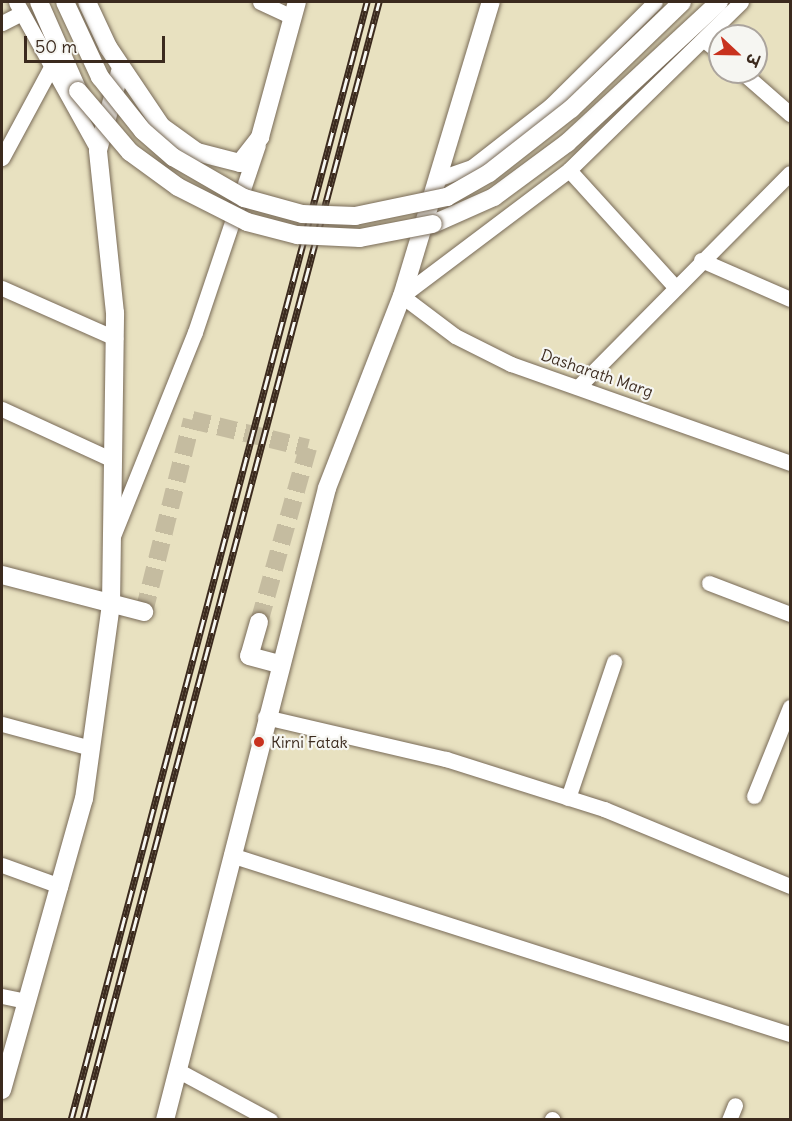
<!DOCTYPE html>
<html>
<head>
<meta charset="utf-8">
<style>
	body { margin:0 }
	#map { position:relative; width:792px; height:1121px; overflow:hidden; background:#e8e1c0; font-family:Delius,"Playpen Sans Deva",sans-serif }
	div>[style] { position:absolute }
	.tertiary-tunnel>* { height:18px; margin-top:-9px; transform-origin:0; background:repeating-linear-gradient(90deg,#c5bca0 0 18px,transparent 0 27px) }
	.roads { filter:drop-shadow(0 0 2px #786a57) drop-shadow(0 0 2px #786a57) }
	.minor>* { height:15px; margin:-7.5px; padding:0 7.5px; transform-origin:7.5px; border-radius:7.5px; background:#fff }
	.tertiary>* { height:18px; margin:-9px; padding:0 9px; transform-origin:9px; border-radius:9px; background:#fff }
	.rail>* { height:7px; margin-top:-3.5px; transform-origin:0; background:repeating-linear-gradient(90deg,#f6f6f2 0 14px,#3b2a1e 0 28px); box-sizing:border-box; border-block:2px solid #3b2a1e }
	.bridges { filter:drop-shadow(0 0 2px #786a57) drop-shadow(0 0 2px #786a57) }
	.tertiary-bridge>* { height:18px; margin:-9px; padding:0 9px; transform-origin:9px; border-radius:9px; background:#fff }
	.dots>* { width:16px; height:16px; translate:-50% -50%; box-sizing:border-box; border:3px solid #f6f6f2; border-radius:50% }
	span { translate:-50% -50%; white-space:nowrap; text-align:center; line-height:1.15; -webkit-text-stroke:4.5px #f6f6f2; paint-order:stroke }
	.street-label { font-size:16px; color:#3b2a1e }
	.poi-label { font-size:16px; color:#3b2a1e }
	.left { translate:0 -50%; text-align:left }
	.frame { position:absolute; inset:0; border:3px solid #3b2a1e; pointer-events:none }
	.north { position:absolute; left:708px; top:24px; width:60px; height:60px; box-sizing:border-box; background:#f6f6f2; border:2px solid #aba49d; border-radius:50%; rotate:112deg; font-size:16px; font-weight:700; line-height:24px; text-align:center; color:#3b2a1e }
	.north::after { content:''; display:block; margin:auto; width:21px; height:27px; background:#c8321e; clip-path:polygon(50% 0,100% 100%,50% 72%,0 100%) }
	.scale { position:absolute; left:24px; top:36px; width:141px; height:27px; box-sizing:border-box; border:3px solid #3b2a1e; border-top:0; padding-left:8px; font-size:18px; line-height:21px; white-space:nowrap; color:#3b2a1e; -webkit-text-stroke:4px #f6f6f2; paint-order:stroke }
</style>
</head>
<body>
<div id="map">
	<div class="tertiary-tunnel">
		<i style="left:144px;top:612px;width:198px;rotate:-76deg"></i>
		<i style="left:192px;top:420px;width:119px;rotate:13.6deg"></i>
		<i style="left:308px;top:448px;width:181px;rotate:105.7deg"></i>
	</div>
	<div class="roads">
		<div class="minor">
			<i style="left:16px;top:2px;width:169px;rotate:61deg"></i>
			<i style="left:260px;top:2px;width:35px;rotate:25deg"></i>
			<i style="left:741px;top:2px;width:240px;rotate:135.7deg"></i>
			<i style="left:569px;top:170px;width:209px;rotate:143deg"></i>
			<i style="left:402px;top:296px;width:66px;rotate:37deg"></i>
			<i style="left:455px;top:336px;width:63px;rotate:26.6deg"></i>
			<i style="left:511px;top:364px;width:296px;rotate:19.5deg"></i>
			<i style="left:2px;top:23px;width:22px;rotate:-27deg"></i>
			<i style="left:704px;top:40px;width:21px;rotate:39deg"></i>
			<i style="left:742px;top:72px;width:64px;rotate:41.2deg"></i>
			<i style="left:2px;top:158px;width:101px;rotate:-61.7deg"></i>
			<i style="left:569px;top:170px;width:156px;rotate:47.8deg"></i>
			<i style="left:440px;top:178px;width:34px;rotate:-19deg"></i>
			<i style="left:472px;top:167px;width:100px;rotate:-38.1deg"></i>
			<i style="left:551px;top:105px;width:146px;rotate:-44.7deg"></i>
			<i style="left:701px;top:260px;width:97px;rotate:23.7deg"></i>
			<i style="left:2px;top:288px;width:124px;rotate:23.9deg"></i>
			<i style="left:580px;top:385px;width:298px;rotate:-45.3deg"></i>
			<i style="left:2px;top:409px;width:122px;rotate:24.7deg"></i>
			<i style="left:113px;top:536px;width:220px;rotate:-68.1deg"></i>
			<i style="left:195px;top:332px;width:197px;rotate:-71.4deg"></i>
			<i style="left:709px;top:583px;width:87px;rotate:20.9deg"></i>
			<i style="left:265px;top:717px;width:186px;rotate:13.1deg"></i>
			<i style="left:446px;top:759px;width:166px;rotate:17.6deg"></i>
			<i style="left:604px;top:809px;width:201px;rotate:22.5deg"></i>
			<i style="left:2px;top:724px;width:92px;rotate:15.1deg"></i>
			<i style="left:754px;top:796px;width:96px;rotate:-68deg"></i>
			<i style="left:568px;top:798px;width:144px;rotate:-71.3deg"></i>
			<i style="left:231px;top:855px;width:587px;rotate:17.76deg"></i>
			<i style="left:2px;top:865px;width:62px;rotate:19.9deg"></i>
			<i style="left:2px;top:996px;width:25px;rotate:12deg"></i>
			<i style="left:177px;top:1070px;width:106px;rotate:28.3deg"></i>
			<i style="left:552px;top:1119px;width:1px;rotate:45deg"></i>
			<i style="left:729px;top:1120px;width:16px;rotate:-68deg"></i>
		</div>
		<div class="tertiary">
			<i style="left:39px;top:2px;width:97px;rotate:66.3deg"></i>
			<i style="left:87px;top:2px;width:50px;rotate:65deg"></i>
			<i style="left:108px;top:47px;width:95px;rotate:56.1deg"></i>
			<i style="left:161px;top:126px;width:44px;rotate:35.8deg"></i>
			<i style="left:197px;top:152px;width:44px;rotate:14.3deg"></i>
			<i style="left:240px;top:163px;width:33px;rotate:-52deg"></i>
			<i style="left:260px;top:137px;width:140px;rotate:-74.7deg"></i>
			<i style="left:433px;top:224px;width:67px;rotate:-23.9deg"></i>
			<i style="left:494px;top:197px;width:91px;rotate:-36.5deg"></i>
			<i style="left:567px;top:143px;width:207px;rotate:-42.8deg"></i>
			<i style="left:2px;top:575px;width:147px;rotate:14.6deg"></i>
			<i style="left:259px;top:622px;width:35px;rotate:106deg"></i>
			<i style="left:249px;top:656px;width:31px;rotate:15deg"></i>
			<i style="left:2px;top:1090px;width:302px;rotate:-74.3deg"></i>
			<i style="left:84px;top:799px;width:196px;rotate:-82.1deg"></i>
			<i style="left:111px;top:605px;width:292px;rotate:-89.2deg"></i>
			<i style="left:115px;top:313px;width:164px;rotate:-96deg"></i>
			<i style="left:98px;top:150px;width:85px;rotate:-74.3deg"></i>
			<i style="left:165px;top:1120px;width:652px;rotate:-75.62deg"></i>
			<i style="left:327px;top:488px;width:206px;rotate:-68.7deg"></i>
			<i style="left:402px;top:296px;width:307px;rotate:-73.2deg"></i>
		</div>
	</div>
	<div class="rail">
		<i style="left:71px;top:1120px;width:1157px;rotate:-75.17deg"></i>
		<i style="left:83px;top:1120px;width:1157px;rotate:-75.17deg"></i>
	</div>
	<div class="bridges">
		<div class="tertiary-bridge">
			<i style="left:65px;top:2px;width:83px;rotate:65deg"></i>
			<i style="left:100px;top:77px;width:69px;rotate:51.5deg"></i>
			<i style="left:143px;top:131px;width:40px;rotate:41deg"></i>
			<i style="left:173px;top:157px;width:82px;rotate:30deg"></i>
			<i style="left:244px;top:198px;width:60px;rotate:15.4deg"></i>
			<i style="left:302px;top:214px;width:53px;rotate:2.2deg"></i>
			<i style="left:355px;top:216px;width:94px;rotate:-11.7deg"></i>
			<i style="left:447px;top:197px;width:48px;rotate:-29.7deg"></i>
			<i style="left:489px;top:173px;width:104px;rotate:-38deg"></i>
			<i style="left:571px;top:109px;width:154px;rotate:-43.9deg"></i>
			<i style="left:78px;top:91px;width:80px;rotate:49.6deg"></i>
			<i style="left:130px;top:152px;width:59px;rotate:36.1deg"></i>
			<i style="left:178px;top:187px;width:77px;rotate:26.9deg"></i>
			<i style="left:247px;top:222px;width:52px;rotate:14.6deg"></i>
			<i style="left:297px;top:235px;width:63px;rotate:2.7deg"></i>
			<i style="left:360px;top:238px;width:74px;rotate:-10.9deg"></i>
		</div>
	</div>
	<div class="dots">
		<i style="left:259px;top:742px;background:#c8321e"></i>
	</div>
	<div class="street-label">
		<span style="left:597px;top:373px;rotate:19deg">Dasharath Marg</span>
	</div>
	<div class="poi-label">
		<span class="left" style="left:271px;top:742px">Kirni Fatak</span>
	</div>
	<div class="frame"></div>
	<div class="north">उ</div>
	<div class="scale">50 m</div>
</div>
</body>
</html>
